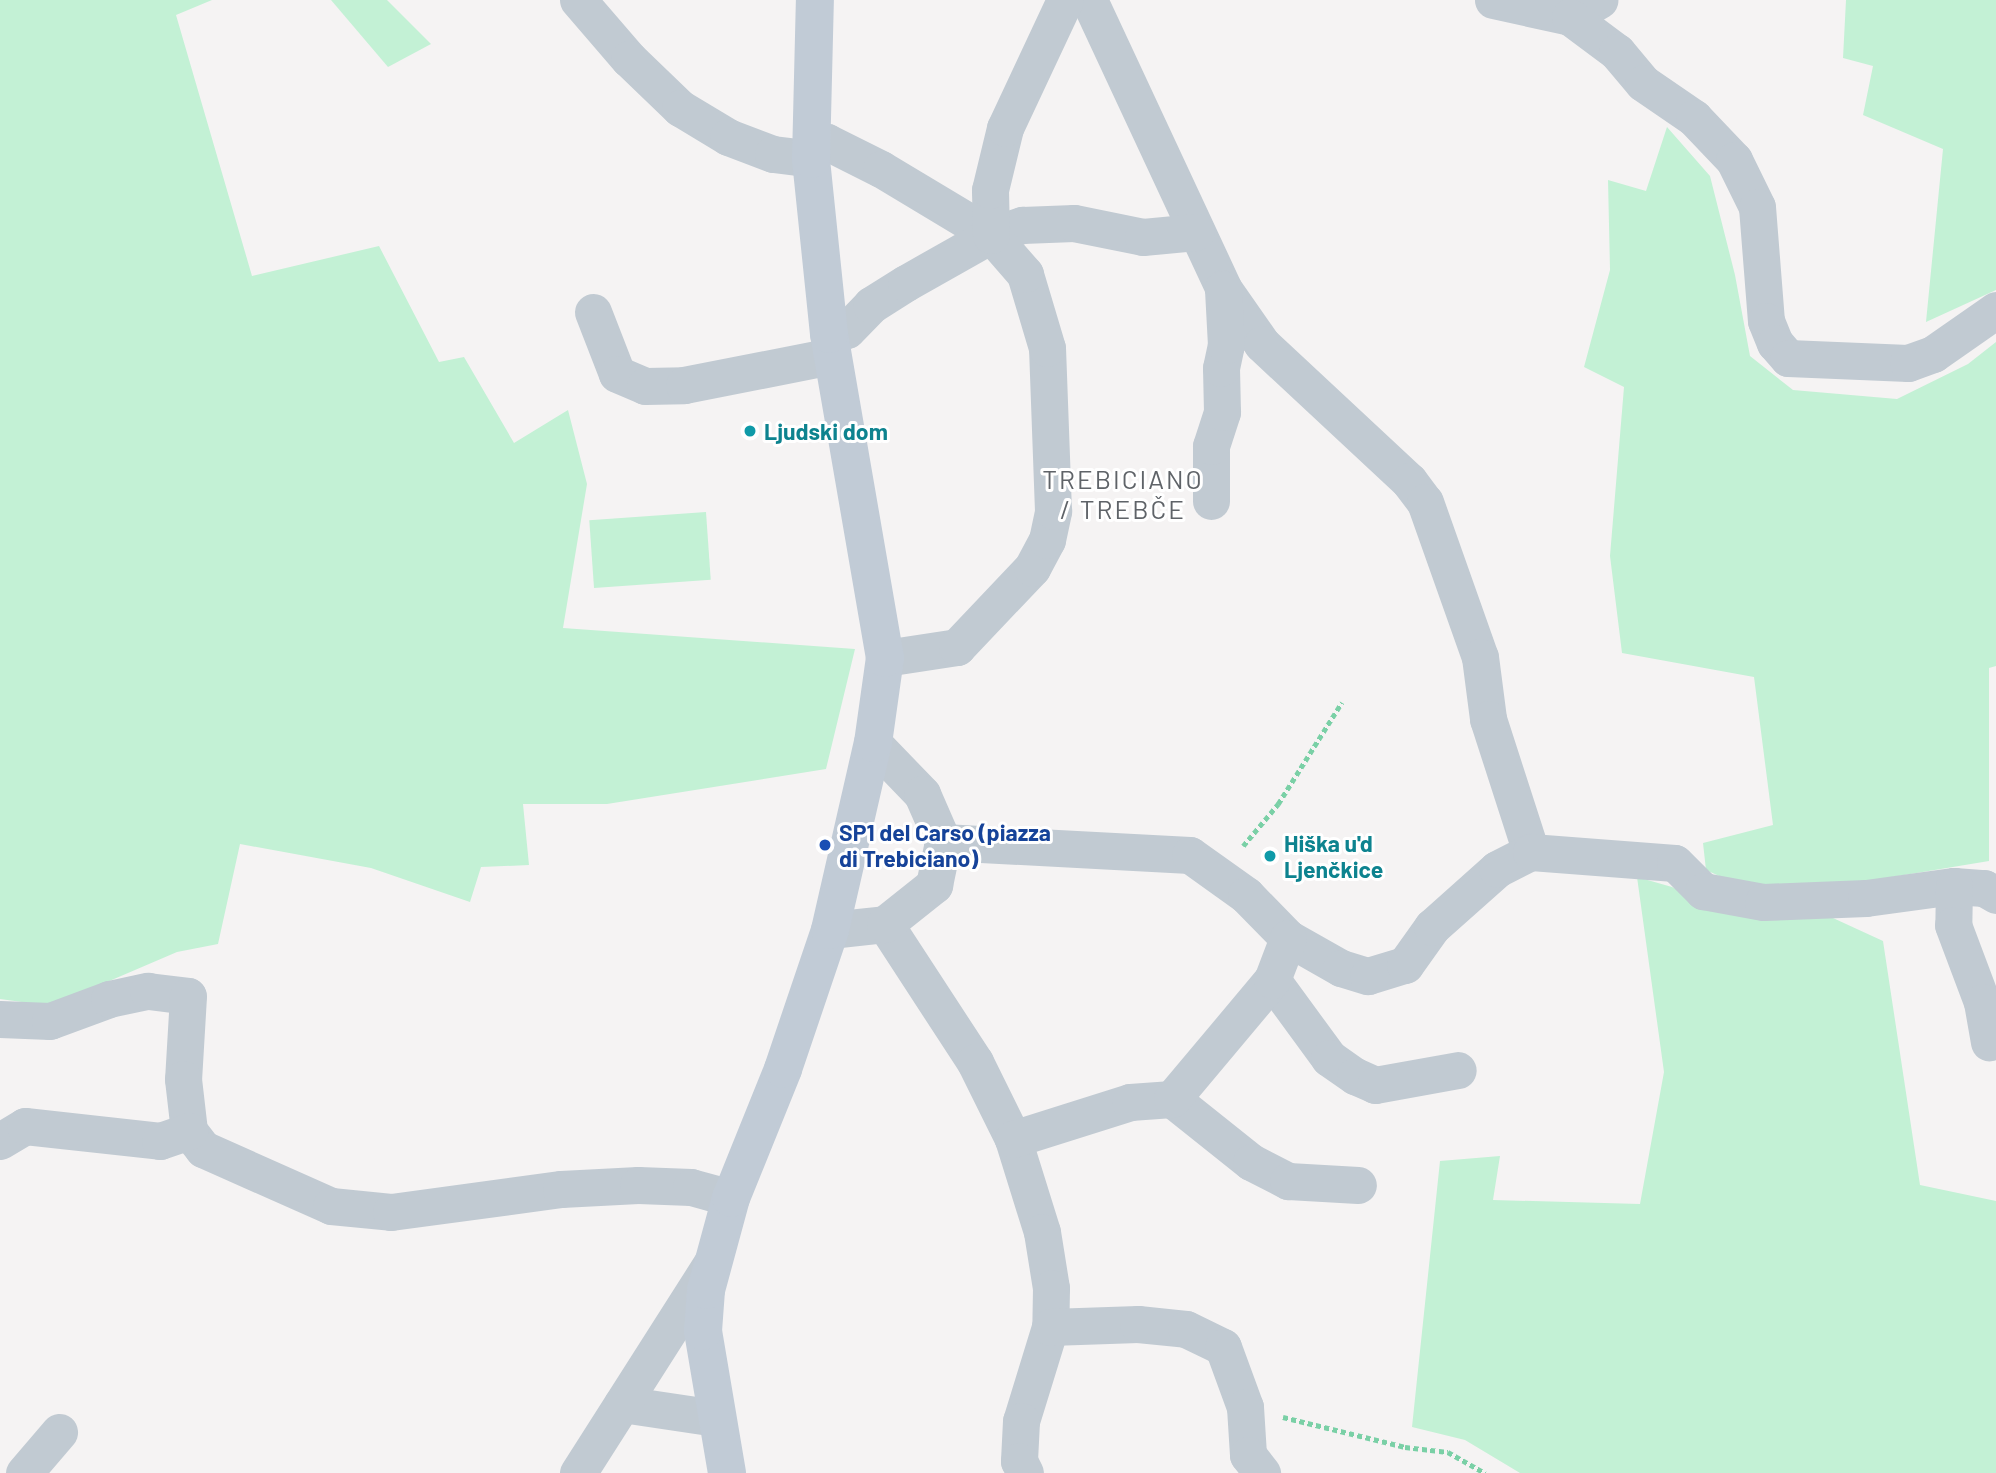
<!DOCTYPE html>
<html>
<head>
<meta charset="utf-8">
<style>
	body { margin:0 }
	#map { position:relative; width:1996px; height:1473px; overflow:hidden; background:#f5f3f3; font-family:Barlow,sans-serif }
	div>[style] { position:absolute }
	.green>* { inset:0; background:#c3f1d5; transform-origin:0 0 }
	.path>* { height:4.5px; margin-top:-2.25px; transform-origin:0; background:repeating-linear-gradient(90deg,#7ad0a6 0 5px,transparent 0 8.5px) }
	.minor>* { height:37px; margin:-18.5px; padding:0 18.5px; transform-origin:18.5px; border-radius:18.5px; background:#c1cad2 }
	.secondary>* { height:38px; margin:-19px; padding:0 19px; transform-origin:19px; border-radius:19px; background:#c1cbd6 }
	.dots>* { width:19px; height:19px; translate:-50% -50%; box-sizing:border-box; border:4px solid #fff; border-radius:50% }
	span { translate:-50% -50%; white-space:nowrap; text-align:center; line-height:1.15; -webkit-text-stroke:6px #fff; paint-order:stroke }
	.culture-label { font-size:23px; color:#0d838f; font-weight:700 }
	.left { translate:0 -50%; text-align:left }
	.transit-label { font-size:23px; color:#164399; font-weight:700 }
	.quarter-label { font-size:26px; color:#5f6368; letter-spacing:2px }
</style>
</head>
<body>
<div id="map">
	<div class="green">
		<i style="clip-path:polygon(0 0,212px 0,176px 15px,252px 276px,379px 246px,439px 362px,464px 357px,514px 443px,568px 410px,587px 484px,563px 628px,855px 649px,826px 769px,607px 804px,523px 804px,529px 865px,481px 867px,470px 902px,371px 868px,240px 844px,218px 944px,177px 952px,51px 1006px,0 999px)"></i>
		<i style="clip-path:polygon(331px 0,387px 0,431px 44px,388px 67px)"></i>
		<i style="clip-path:polygon(1846px 0,1996px 0,1996px 290px,1926px 322px,1943px 149px,1863px 115px,1873px 66px,1843px 58px)"></i>
		<i style="clip-path:polygon(1667px 127px,1710px 176px,1735px 275px,1750px 356px,1793px 390px,1897px 399px,1968px 364px,1996px 342px,1996px 666px,1989px 668px,1989px 861px,1838px 886px,1739px 885px,1706px 870px,1703px 843px,1773px 825px,1754px 677px,1622px 653px,1610px 556px,1624px 387px,1584px 367px,1610px 270px,1608px 180px,1646px 191px)"></i>
		<i style="left:706px;top:512px;width:68px;height:117px;rotate:86deg"></i>
		<i style="clip-path:polygon(1637px 877px,1672px 887px,1720px 912px,1833px 918px,1883px 941px,1920px 1185px,1996px 1201px,1996px 1473px,1520px 1473px,1465px 1440px,1412px 1427px,1440px 1161px,1500px 1156px,1493px 1200px,1640px 1204px,1664px 1072px)"></i>
	</div>
	<div class="path">
		<i style="left:1243px;top:846px;width:55px;rotate:-50.2deg"></i>
		<i style="left:1278px;top:804px;width:120px;rotate:-57.9deg"></i>
		<i style="left:1283px;top:1417px;width:126px;rotate:13.8deg"></i>
		<i style="left:1405px;top:1447px;width:43px;rotate:6.6deg"></i>
		<i style="left:1448px;top:1452px;width:43px;rotate:29.6deg"></i>
	</div>
	<div class="minor">
		<i style="left:578px;top:0;width:78px;rotate:49.2deg"></i>
		<i style="left:629px;top:59px;width:71px;rotate:43.9deg"></i>
		<i style="left:680px;top:108px;width:56px;rotate:31.1deg"></i>
		<i style="left:728px;top:137px;width:48px;rotate:20.7deg"></i>
		<i style="left:773px;top:154px;width:38px;rotate:7deg"></i>
		<i style="left:1089px;top:0;width:318px;rotate:65deg"></i>
		<i style="left:1223px;top:288px;width:68px;rotate:55.1deg"></i>
		<i style="left:1262px;top:344px;width:201px;rotate:43deg"></i>
		<i style="left:1409px;top:481px;width:26px;rotate:53deg"></i>
		<i style="left:1425px;top:502px;width:164px;rotate:70.5deg"></i>
		<i style="left:1480px;top:657px;width:63px;rotate:82.6deg"></i>
		<i style="left:1488px;top:719px;width:140px;rotate:72.1deg"></i>
		<i style="left:1493px;top:0;width:79px;rotate:12.4deg"></i>
		<i style="left:1570px;top:17px;width:34px;rotate:-30deg"></i>
		<i style="left:1570px;top:17px;width:59px;rotate:36.7deg"></i>
		<i style="left:1617px;top:52px;width:40px;rotate:50deg"></i>
		<i style="left:1643px;top:83px;width:62px;rotate:34.5deg"></i>
		<i style="left:1694px;top:118px;width:58px;rotate:46.4deg"></i>
		<i style="left:1734px;top:160px;width:52px;rotate:63.9deg"></i>
		<i style="left:1757px;top:207px;width:114px;rotate:85.5deg"></i>
		<i style="left:1766px;top:321px;width:24px;rotate:68deg"></i>
		<i style="left:1775px;top:343px;width:20px;rotate:49deg"></i>
		<i style="left:1788px;top:358px;width:120px;rotate:2.4deg"></i>
		<i style="left:1908px;top:363px;width:27px;rotate:-20deg"></i>
		<i style="left:1933px;top:354px;width:77px;rotate:-34.9deg"></i>
		<i style="left:811px;top:140px;width:16px;rotate:7deg"></i>
		<i style="left:827px;top:142px;width:60px;rotate:26.6deg"></i>
		<i style="left:881px;top:169px;width:128px;rotate:31deg"></i>
		<i style="left:593px;top:312px;width:66px;rotate:68.8deg"></i>
		<i style="left:617px;top:374px;width:30px;rotate:23deg"></i>
		<i style="left:645px;top:386px;width:39px;rotate:-1deg"></i>
		<i style="left:684px;top:385px;width:151px;rotate:-11.1deg"></i>
		<i style="left:829px;top:334px;width:18px;rotate:-13deg"></i>
		<i style="left:847px;top:330px;width:35px;rotate:-46deg"></i>
		<i style="left:871px;top:305px;width:41px;rotate:-32.2deg"></i>
		<i style="left:906px;top:283px;width:98px;rotate:-29.5deg"></i>
		<i style="left:991px;top:235px;width:33px;rotate:-18deg"></i>
		<i style="left:1022px;top:225px;width:52px;rotate:-2.2deg"></i>
		<i style="left:1074px;top:223px;width:70px;rotate:11.5deg"></i>
		<i style="left:1143px;top:237px;width:53px;rotate:-5.4deg"></i>
		<i style="left:1211px;top:501px;width:55px;rotate:-90deg"></i>
		<i style="left:1211px;top:446px;width:36px;rotate:-72deg"></i>
		<i style="left:1222px;top:412px;width:44px;rotate:-91.3deg"></i>
		<i style="left:1221px;top:368px;width:24px;rotate:-78deg"></i>
		<i style="left:1226px;top:345px;width:56px;rotate:-93.1deg"></i>
		<i style="left:885px;top:658px;width:73px;rotate:-8.7deg"></i>
		<i style="left:957px;top:647px;width:109px;rotate:-46.5deg"></i>
		<i style="left:1032px;top:568px;width:32px;rotate:-62deg"></i>
		<i style="left:1047px;top:540px;width:30px;rotate:-78deg"></i>
		<i style="left:1053px;top:511px;width:163px;rotate:-92.1deg"></i>
		<i style="left:1047px;top:348px;width:77px;rotate:-106.6deg"></i>
		<i style="left:1025px;top:274px;width:52px;rotate:-131.1deg"></i>
		<i style="left:991px;top:235px;width:45px;rotate:-91.3deg"></i>
		<i style="left:990px;top:190px;width:64px;rotate:-76.4deg"></i>
		<i style="left:1005px;top:128px;width:141px;rotate:-64.9deg"></i>
		<i style="left:873px;top:743px;width:71px;rotate:46.1deg"></i>
		<i style="left:922px;top:794px;width:52px;rotate:66.4deg"></i>
		<i style="left:943px;top:842px;width:247px;rotate:3deg"></i>
		<i style="left:1190px;top:855px;width:69px;rotate:35.5deg"></i>
		<i style="left:1246px;top:895px;width:60px;rotate:45.7deg"></i>
		<i style="left:1288px;top:938px;width:61px;rotate:29.5deg"></i>
		<i style="left:1341px;top:968px;width:28px;rotate:17deg"></i>
		<i style="left:1368px;top:976px;width:39px;rotate:-17deg"></i>
		<i style="left:1405px;top:965px;width:47px;rotate:-54.6deg"></i>
		<i style="left:1432px;top:927px;width:87px;rotate:-41.7deg"></i>
		<i style="left:1497px;top:869px;width:38px;rotate:-27deg"></i>
		<i style="left:1531px;top:852px;width:144px;rotate:4.4deg"></i>
		<i style="left:1675px;top:863px;width:40px;rotate:45deg"></i>
		<i style="left:1703px;top:891px;width:61px;rotate:10.4deg"></i>
		<i style="left:1763px;top:902px;width:103px;rotate:-2.2deg"></i>
		<i style="left:1866px;top:898px;width:89px;rotate:-7.8deg"></i>
		<i style="left:1954px;top:886px;width:30px;rotate:4deg"></i>
		<i style="left:1984px;top:888px;width:14px;rotate:30deg"></i>
		<i style="left:1954px;top:886px;width:39px;rotate:91deg"></i>
		<i style="left:1953px;top:925px;width:82px;rotate:69.4deg"></i>
		<i style="left:1982px;top:1002px;width:41px;rotate:80.1deg"></i>
		<i style="left:885px;top:924px;width:165px;rotate:56.9deg"></i>
		<i style="left:975px;top:1062px;width:86px;rotate:63.7deg"></i>
		<i style="left:1013px;top:1139px;width:97px;rotate:72.7deg"></i>
		<i style="left:1042px;top:1232px;width:57px;rotate:80.9deg"></i>
		<i style="left:1051px;top:1288px;width:39px;rotate:91deg"></i>
		<i style="left:1050px;top:1327px;width:98px;rotate:107.1deg"></i>
		<i style="left:1021px;top:1421px;width:40px;rotate:92.9deg"></i>
		<i style="left:1019px;top:1461px;width:13px;rotate:63deg"></i>
		<i style="left:830px;top:930px;width:55px;rotate:-6.2deg"></i>
		<i style="left:885px;top:924px;width:63px;rotate:-38.5deg"></i>
		<i style="left:934px;top:885px;width:44px;rotate:-78.2deg"></i>
		<i style="left:1272px;top:980px;width:97px;rotate:53.8deg"></i>
		<i style="left:1329px;top:1058px;width:32px;rotate:35deg"></i>
		<i style="left:1355px;top:1076px;width:22px;rotate:24deg"></i>
		<i style="left:1375px;top:1085px;width:84px;rotate:-10.2deg"></i>
		<i style="left:0;top:1019px;width:50px;rotate:2.3deg"></i>
		<i style="left:50px;top:1021px;width:63px;rotate:-20.4deg"></i>
		<i style="left:109px;top:999px;width:40px;rotate:-12deg"></i>
		<i style="left:148px;top:991px;width:40px;rotate:7.1deg"></i>
		<i style="left:188px;top:996px;width:83px;rotate:93.4deg"></i>
		<i style="left:183px;top:1079px;width:52px;rotate:83.4deg"></i>
		<i style="left:189px;top:1131px;width:23px;rotate:52deg"></i>
		<i style="left:203px;top:1149px;width:140px;rotate:24deg"></i>
		<i style="left:331px;top:1206px;width:60px;rotate:5.7deg"></i>
		<i style="left:391px;top:1212px;width:172px;rotate:-7.7deg"></i>
		<i style="left:561px;top:1189px;width:77px;rotate:-3deg"></i>
		<i style="left:638px;top:1185px;width:53px;rotate:2.2deg"></i>
		<i style="left:691px;top:1187px;width:41px;rotate:15.4deg"></i>
		<i style="left:1172px;top:1099px;width:101px;rotate:38.6deg"></i>
		<i style="left:1251px;top:1162px;width:42px;rotate:27.2deg"></i>
		<i style="left:1288px;top:1181px;width:70px;rotate:3.3deg"></i>
		<i style="left:1013px;top:1139px;width:123px;rotate:-17.5deg"></i>
		<i style="left:1130px;top:1102px;width:42px;rotate:-4.1deg"></i>
		<i style="left:1172px;top:1099px;width:155px;rotate:-50deg"></i>
		<i style="left:1272px;top:980px;width:45px;rotate:-69.1deg"></i>
		<i style="left:0;top:1141px;width:29px;rotate:-31deg"></i>
		<i style="left:25px;top:1126px;width:136px;rotate:6.3deg"></i>
		<i style="left:160px;top:1141px;width:31px;rotate:-19deg"></i>
		<i style="left:1050px;top:1327px;width:88px;rotate:-2deg"></i>
		<i style="left:1138px;top:1324px;width:48px;rotate:5.9deg"></i>
		<i style="left:1186px;top:1329px;width:41px;rotate:25.9deg"></i>
		<i style="left:1223px;top:1347px;width:64px;rotate:69.9deg"></i>
		<i style="left:1245px;top:1407px;width:48px;rotate:86.4deg"></i>
		<i style="left:1248px;top:1455px;width:23px;rotate:52deg"></i>
		<i style="left:622px;top:1404px;width:95px;rotate:8.5deg"></i>
		<i style="left:24px;top:1473px;width:54px;rotate:-49.5deg"></i>
		<i style="left:578px;top:1473px;width:251px;rotate:-57.5deg"></i>
	</div>
	<div class="secondary">
		<i style="left:727px;top:1473px;width:144px;rotate:-99.6deg"></i>
		<i style="left:703px;top:1331px;width:41px;rotate:-85.8deg"></i>
		<i style="left:706px;top:1290px;width:95px;rotate:-74.8deg"></i>
		<i style="left:731px;top:1198px;width:139px;rotate:-68deg"></i>
		<i style="left:783px;top:1069px;width:147px;rotate:-71.3deg"></i>
		<i style="left:830px;top:930px;width:192px;rotate:-77.1deg"></i>
		<i style="left:873px;top:743px;width:86px;rotate:-82deg"></i>
		<i style="left:885px;top:658px;width:329px;rotate:-99.8deg"></i>
		<i style="left:829px;top:334px;width:176px;rotate:-95.9deg"></i>
		<i style="left:811px;top:159px;width:159px;rotate:-88.6deg"></i>
	</div>
	<div class="dots">
		<i style="left:750px;top:431px;background:#0f9aa8"></i>
		<i style="left:825px;top:845px;background:#1a4fb4"></i>
		<i style="left:1270px;top:856px;background:#0f9aa8"></i>
	</div>
	<div class="culture-label">
		<span class="left" style="left:764px;top:431px">Ljudski dom</span>
		<span class="left" style="left:1284px;top:856px">Hiška u'd<br>Ljenčkice</span>
	</div>
	<div class="transit-label">
		<span class="left" style="left:839px;top:845px">SP1 del Carso (piazza<br>di Trebiciano)</span>
	</div>
	<div class="quarter-label">
		<span style="left:1123px;top:494px">TREBICIANO<br>/ TREBČE</span>
	</div>
</div>
</body>
</html>
